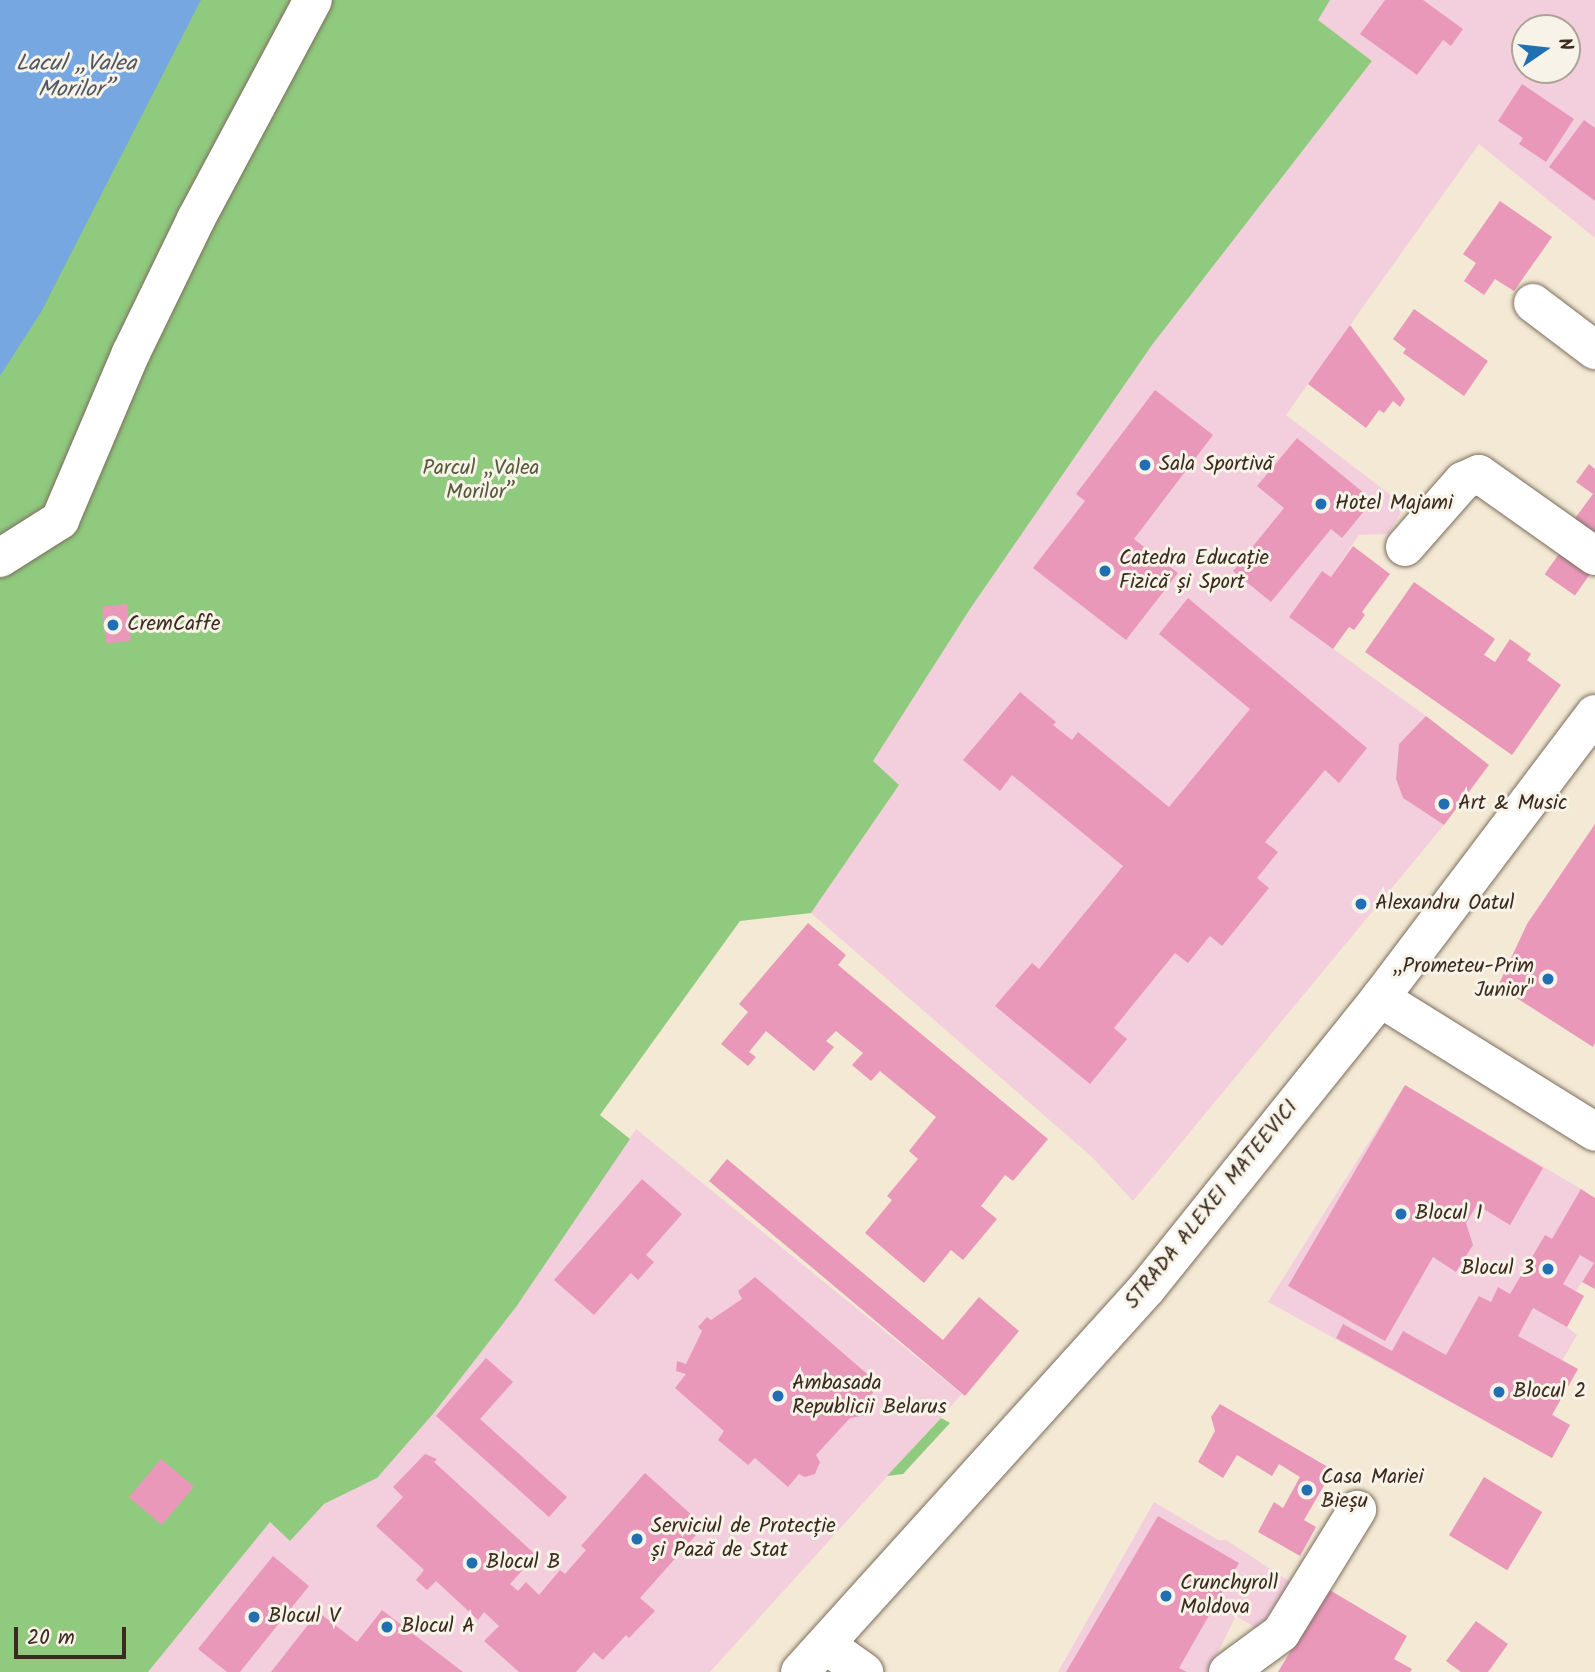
<!DOCTYPE html>
<html>
<head>
<meta charset="utf-8">
<style>
	body { margin:0 }
	#map { position:relative; width:1595px; height:1672px; overflow:hidden; background:#f4e9d4; font-family:Kalam,sans-serif }
	div>[style] { position:absolute }
	.built>* { inset:0; background:#f3cfde }
	.green>* { inset:0; background:#8fca7e }
	.water>* { inset:0; background:#76a7e1 }
	.building>* { inset:0; background:#ea98ba; transform-origin:0 0 }
	.roads { filter:drop-shadow(0 0 2px #7c6d5e) drop-shadow(0 0 2px #7c6d5e) }
	.minor>* { height:38px; margin:-19px; padding:0 19px; transform-origin:19px; border-radius:19px; background:#fff }
	.major>* { height:38px; margin:-19px; padding:0 19px; transform-origin:19px; border-radius:19px; background:#fff }
	.dots>* { width:19px; height:19px; translate:-50% -50%; box-sizing:border-box; border:4px solid #f7f3e8; border-radius:50% }
	span { translate:-50% -50%; white-space:nowrap; text-align:center; line-height:1.15; -webkit-text-stroke:6px #f7f3e8; paint-order:stroke }
	.poi-label { font-size:21px; color:#3b2a1e }
	.left { translate:0 -50%; text-align:left }
	.right { translate:-100% -50%; text-align:right }
	.park-label { font-size:21px; color:#545a3b }
	.street-label { font-size:21px; color:#3b2a1e }
	.water-label { font-size:23px; color:#505662; font-style:italic }
	.north { position:absolute; left:1511px; top:14px; width:70px; height:70px; box-sizing:border-box; background:#f7f3e8; border:2px solid #aca397; border-radius:50%; rotate:76deg; font-size:19px; font-weight:700; line-height:28px; text-align:center; color:#3b2a1e }
	.north::after { content:''; display:block; margin:auto; width:24px; height:32px; background:#1f6fb2; clip-path:polygon(50% 0,100% 100%,50% 72%,0 100%) }
	.scale { position:absolute; left:14px; top:1627px; width:112px; height:32px; box-sizing:border-box; border:4px solid #3b2a1e; border-top:0; padding-left:9px; font-size:21px; line-height:24px; white-space:nowrap; color:#3b2a1e; -webkit-text-stroke:5px #f7f3e8; paint-order:stroke }
</style>
</head>
<body>
<div id="map">
	<div class="built">
		<i style="clip-path:polygon(evenodd,1330px 0,1595px 0,1595px 238px,1479px 144px,1286px 415px,1405px 506px,1388px 534px,1359px 535px,1331px 577px,1322px 571px,1289px 617px,1426px 716px,1399px 744px,1396px 779px,1403px 798px,1444px 825px,1133px 1201px,1092px 1157px,811px 913px,899px 785px,872px 762px,970px 609px,1152px 345px,1372px 61px,1317px 20px,1330px 0,1525px 28px,1567px 28px,1567px 70px,1525px 70px,1525px 28px)"></i>
		<i style="clip-path:polygon(1405px 1085px,1581px 1189px,1594px 1263px,1576px 1291px,1584px 1296px,1567px 1327px,1577px 1335px,1562px 1361px,1552px 1414px,1570px 1425px,1552px 1458px,1268px 1302px)"></i>
		<i style="clip-path:polygon(636px 1129px,962px 1394px,710px 1672px,148px 1672px,270px 1522px,290px 1540px,324px 1504px,377px 1478px,433px 1414px,516px 1307px)"></i>
		<i style="clip-path:polygon(1154px 1502px,1218px 1540px,1226px 1540px,1301px 1589px,1271px 1637px,1236px 1616px,1208px 1672px,1058px 1672px)"></i>
	</div>
	<div class="green">
		<i style="clip-path:polygon(0 0,1330px 0,1318px 20px,1372px 61px,1152px 345px,970px 609px,873px 761px,899px 785px,811px 913px,740px 921px,600px 1115px,630px 1139px,516px 1307px,433px 1414px,377px 1478px,324px 1504px,290px 1541px,270px 1522px,148px 1672px,0 1672px)"></i>
		<i style="clip-path:polygon(941px 1418px,950px 1423px,903px 1474px,887px 1476px)"></i>
	</div>
	<div class="water">
		<i style="clip-path:polygon(0 0,201px 0,41px 312px,0 376px)"></i>
	</div>
	<div class="building">
		<i style="clip-path:polygon(1385px 0,1423px 0,1463px 29px,1451px 46px,1443px 40px,1417px 75px,1360px 34px)"></i>
		<i style="clip-path:polygon(1522px 84px,1574px 119px,1546px 162px,1519px 144px,1523px 138px,1498px 121px)"></i>
		<i style="clip-path:polygon(1584px 120px,1595px 128px,1595px 201px,1549px 167px)"></i>
		<i style="clip-path:polygon(1500px 201px,1552px 237px,1514px 291px,1495px 279px,1484px 295px,1464px 281px,1476px 263px,1463px 254px)"></i>
		<i style="clip-path:polygon(1414px 309px,1488px 361px,1464px 396px,1403px 353px,1406px 349px,1393px 339px)"></i>
		<i style="clip-path:polygon(1350px 325px,1405px 399px,1400px 407px,1393px 401px,1384px 413px,1379px 410px,1366px 428px,1308px 384px)"></i>
		<i style="clip-path:polygon(1155px 390px,1213px 435px,1134px 539px,1178px 573px,1126px 640px,1033px 568px,1085px 501px,1076px 494px)"></i>
		<i style="clip-path:polygon(1297px 438px,1364px 493px,1356px 502px,1365px 510px,1342px 538px,1331px 529px,1271px 602px,1233px 571px,1284px 508px,1257px 486px)"></i>
		<i style="clip-path:polygon(1589px 464px,1595px 469px,1595px 544px,1570px 525px,1593px 494px,1576px 482px)"></i>
		<i style="clip-path:polygon(1353px 546px,1390px 574px,1362px 612px,1365px 615px,1354px 630px,1349px 627px,1333px 649px,1289px 617px,1322px 571px,1331px 577px)"></i>
		<i style="left:1563px;top:548px;width:37px;height:32px;rotate:35deg"></i>
		<i style="clip-path:polygon(1414px 582px,1495px 639px,1484px 655px,1495px 662px,1510px 639px,1531px 654px,1527px 660px,1561px 685px,1512px 755px,1365px 652px)"></i>
		<i style="clip-path:polygon(1188px 598px,1367px 748px,1339px 783px,1325px 770px,1265px 842px,1278px 852px,1257px 878px,1269px 888px,1222px 946px,1210px 936px,1188px 963px,1175px 953px,1114px 1028px,1127px 1039px,1090px 1084px,995px 1006px,1032px 963px,1039px 969px,1123px 866px,1012px 775px,1000px 791px,963px 760px,1020px 692px,1056px 722px,1053px 725px,1072px 740px,1078px 732px,1169px 807px,1250px 709px,1159px 634px)"></i>
		<i style="left:127px;top:604px;width:37px;height:25px;rotate:84deg"></i>
		<i style="clip-path:polygon(1426px 716px,1489px 765px,1444px 825px,1403px 798px,1396px 779px,1399px 744px)"></i>
		<i style="clip-path:polygon(1595px 824px,1595px 1043px,1593px 1047px,1498px 986px,1527px 924px)"></i>
		<i style="clip-path:polygon(808px 923px,846px 955px,838px 965px,1048px 1139px,1013px 1181px,1005px 1175px,981px 1206px,997px 1219px,963px 1260px,951px 1250px,924px 1283px,865px 1233px,892px 1200px,887px 1196px,918px 1159px,909px 1151px,936px 1117px,880px 1071px,871px 1081px,852px 1065px,863px 1053px,836px 1031px,826px 1041px,834px 1047px,814px 1071px,766px 1031px,749px 1052px,756px 1057px,748px 1066px,721px 1044px,748px 1012px,739px 1004px)"></i>
		<i style="clip-path:polygon(1405px 1085px,1543px 1168px,1510px 1225px,1477px 1205px,1466px 1223px,1473px 1245px,1456px 1272px,1433px 1257px,1385px 1341px,1288px 1286px)"></i>
		<i style="clip-path:polygon(727px 1159px,943px 1340px,979px 1297px,1019px 1331px,965px 1396px,709px 1181px)"></i>
		<i style="clip-path:polygon(642px 1179px,682px 1214px,646px 1255px,654px 1262px,638px 1280px,631px 1273px,594px 1315px,554px 1280px)"></i>
		<i style="clip-path:polygon(1581px 1189px,1595px 1198px,1595px 1289px,1582px 1282px,1594px 1263px,1580px 1255px,1563px 1284px,1584px 1296px,1567px 1327px,1533px 1308px,1518px 1336px,1578px 1369px,1552px 1415px,1570px 1425px,1552px 1458px,1336px 1338px,1343px 1324px,1392px 1351px,1403px 1331px,1446px 1355px,1479px 1296px,1491px 1302px,1498px 1287px,1510px 1294px,1545px 1235px,1552px 1239px)"></i>
		<i style="clip-path:polygon(755px 1277px,880px 1385px,868px 1398px,867px 1415px,850px 1418px,816px 1455px,820px 1462px,815px 1474px,805px 1477px,799px 1474px,788px 1487px,755px 1458px,748px 1465px,718px 1440px,724px 1431px,675px 1388px,686px 1374px,676px 1371px,677px 1361px,686px 1364px,702px 1331px,698px 1327px,707px 1317px,711px 1320px,742px 1299px,738px 1291px)"></i>
		<i style="clip-path:polygon(486px 1358px,513px 1382px,480px 1419px,567px 1497px,549px 1517px,436px 1416px)"></i>
		<i style="clip-path:polygon(1220px 1404px,1333px 1470px,1304px 1520px,1316px 1527px,1300px 1556px,1258px 1532px,1274px 1502px,1283px 1508px,1300px 1477px,1279px 1464px,1272px 1476px,1237px 1455px,1223px 1478px,1198px 1462px,1215px 1431px,1211px 1417px)"></i>
		<i style="clip-path:polygon(425px 1454px,437px 1459px,434px 1462px,536px 1555px,510px 1584px,518px 1591px,526px 1582px,539px 1595px,560px 1570px,565px 1574px,586px 1550px,581px 1546px,645px 1473px,704px 1526px,640px 1598px,655px 1611px,629px 1638px,626px 1635px,603px 1660px,594px 1652px,576px 1672px,519px 1672px,484px 1641px,499px 1626px,484px 1612px,478px 1620px,436px 1581px,427px 1590px,416px 1580px,424px 1570px,376px 1526px,403px 1497px,393px 1487px)"></i>
		<i style="left:161px;top:1459px;width:43px;height:50px;rotate:40deg"></i>
		<i style="left:1484px;top:1477px;width:68px;height:68px;rotate:31deg"></i>
		<i style="clip-path:polygon(1158px 1516px,1239px 1563px,1179px 1668px,1187px 1672px,1066px 1672px)"></i>
		<i style="clip-path:polygon(273px 1556px,309px 1586px,240px 1672px,227px 1672px,198px 1649px)"></i>
		<i style="clip-path:polygon(1328px 1589px,1407px 1636px,1394px 1659px,1412px 1669px,1410px 1672px,1278px 1672px)"></i>
		<i style="clip-path:polygon(382px 1610px,463px 1672px,271px 1672px,318px 1612px,357px 1642px)"></i>
		<i style="clip-path:polygon(1476px 1621px,1508px 1644px,1488px 1672px,1461px 1672px,1446px 1661px)"></i>
	</div>
	<div class="roads">
		<div class="minor">
			<i style="left:1533px;top:303px;width:78px;rotate:37.2deg"></i>
			<i style="left:1405px;top:547px;width:88px;rotate:-48.7deg"></i>
			<i style="left:1463px;top:481px;width:17px;rotate:-24deg"></i>
			<i style="left:1479px;top:474px;width:142px;rotate:35.3deg"></i>
			<i style="left:0;top:558px;width:71px;rotate:-32.3deg"></i>
			<i style="left:60px;top:520px;width:181px;rotate:-67deg"></i>
			<i style="left:131px;top:353px;width:149px;rotate:-64.1deg"></i>
			<i style="left:196px;top:219px;width:248px;rotate:-61.9deg"></i>
			<i style="left:1380px;top:998px;width:253px;rotate:31.9deg"></i>
			<i style="left:1228px;top:1672px;width:66px;rotate:-36.3deg"></i>
			<i style="left:1281px;top:1633px;width:145px;rotate:-58.3deg"></i>
		</div>
		<div class="major">
			<i style="left:826px;top:1645px;width:47px;rotate:35.4deg"></i>
			<i style="left:800px;top:1672px;width:518px;rotate:-47.9deg"></i>
			<i style="left:1147px;top:1288px;width:372px;rotate:-51.2deg"></i>
			<i style="left:1380px;top:998px;width:356px;rotate:-52.9deg"></i>
		</div>
	</div>
	<div class="dots">
		<i style="left:1145px;top:465px;background:#1f6fb2"></i>
		<i style="left:1321px;top:504px;background:#1f6fb2"></i>
		<i style="left:1105px;top:571px;background:#1f6fb2"></i>
		<i style="left:113px;top:625px;background:#1f6fb2"></i>
		<i style="left:1444px;top:804px;background:#1f6fb2"></i>
		<i style="left:1361px;top:904px;background:#1f6fb2"></i>
		<i style="left:1548px;top:979px;background:#1f6fb2"></i>
		<i style="left:1401px;top:1214px;background:#1f6fb2"></i>
		<i style="left:1548px;top:1269px;background:#1f6fb2"></i>
		<i style="left:1499px;top:1392px;background:#1f6fb2"></i>
		<i style="left:778px;top:1396px;background:#1f6fb2"></i>
		<i style="left:1307px;top:1490px;background:#1f6fb2"></i>
		<i style="left:637px;top:1539px;background:#1f6fb2"></i>
		<i style="left:472px;top:1563px;background:#1f6fb2"></i>
		<i style="left:1166px;top:1596px;background:#1f6fb2"></i>
		<i style="left:254px;top:1617px;background:#1f6fb2"></i>
		<i style="left:387px;top:1627px;background:#1f6fb2"></i>
	</div>
	<div class="poi-label">
		<span class="left" style="left:1159px;top:465px">Sala Sportivă</span>
		<span class="left" style="left:1335px;top:504px">Hotel Majami</span>
		<span class="left" style="left:1119px;top:571px">Catedra Educație<br>Fizică și Sport</span>
		<span class="left" style="left:127px;top:625px">CremCaffe</span>
		<span class="left" style="left:1458px;top:804px">Art &amp; Music</span>
		<span class="left" style="left:1375px;top:904px">Alexandru Oatul</span>
		<span class="right" style="left:1534px;top:979px">,,Prometeu-Prim<br>Junior"</span>
		<span class="left" style="left:1415px;top:1214px">Blocul 1</span>
		<span class="right" style="left:1534px;top:1269px">Blocul 3</span>
		<span class="left" style="left:792px;top:1396px">Ambasada<br>Republicii Belarus</span>
		<span class="left" style="left:1513px;top:1392px">Blocul 2</span>
		<span class="left" style="left:1321px;top:1490px">Casa Mariei<br>Bieșu</span>
		<span class="left" style="left:651px;top:1539px">Serviciul de Protecție<br>și Pază de Stat</span>
		<span class="left" style="left:486px;top:1563px">Blocul B</span>
		<span class="left" style="left:1180px;top:1596px">Crunchyroll<br>Moldova</span>
		<span class="left" style="left:268px;top:1617px">Blocul V</span>
		<span class="left" style="left:401px;top:1627px">Blocul A</span>
	</div>
	<div class="park-label">
		<span style="left:481px;top:481px">Parcul „Valea<br>Morilor”</span>
	</div>
	<div class="street-label">
		<span style="left:1212px;top:1205px;rotate:-51deg">STRADA ALEXEI MATEEVICI</span>
	</div>
	<div class="water-label">
		<span style="left:76px;top:77px">Lacul „Valea<br>Morilor”</span>
	</div>
	<div class="north">N</div>
	<div class="scale">20 m</div>
</div>
</body>
</html>
